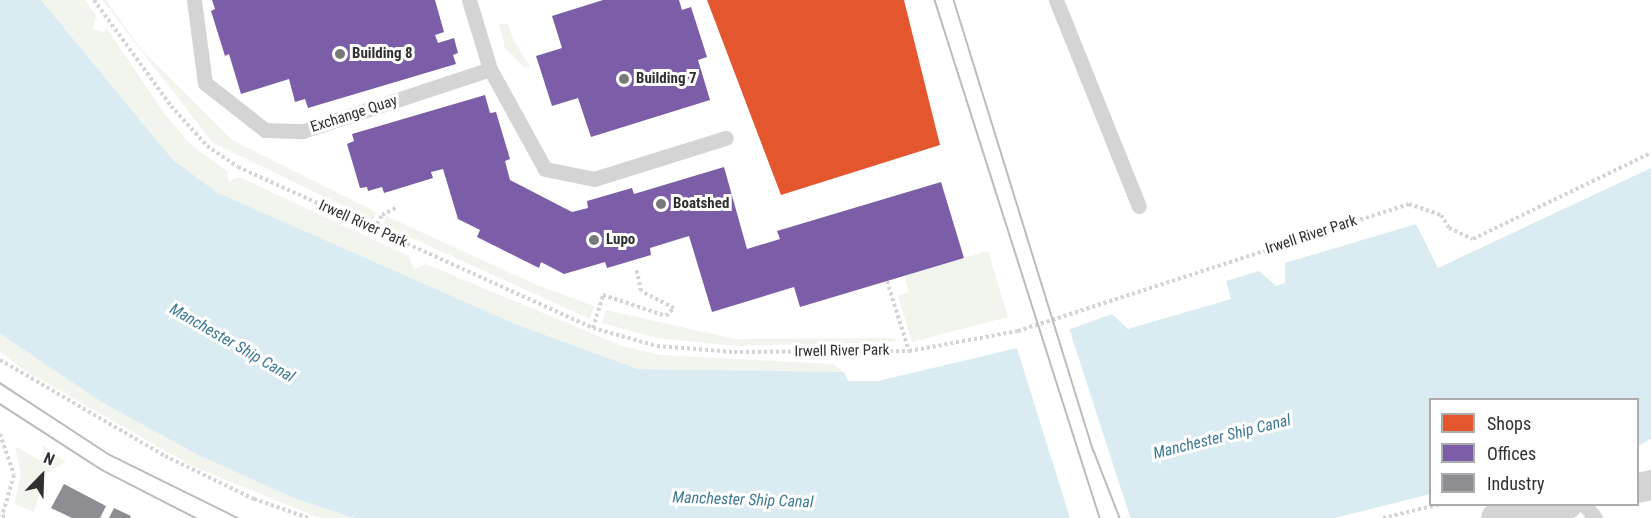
<!DOCTYPE html>
<html>
<head>
<meta charset="utf-8">
<style>
	body { margin:0 }
	#map { position:relative; width:1651px; height:518px; overflow:hidden; background:#fff; font-family:"Roboto Condensed",sans-serif }
	div>[style] { position:absolute }
	.green>* { inset:0; background:#f2f5ed }
	.water>* { inset:0; background:#dbebf2 }
	.pier>* { inset:0; background:#fff }
	.shops>* { inset:0; background:#e4572e }
	.offices>* { inset:0; background:#7b5ea7 }
	.industry>* { inset:0; background:#8d8d92 }
	.path>* { height:4px; margin-top:-2px; transform-origin:0; background:repeating-linear-gradient(90deg,#d4d4d4 0 3px,transparent 0 6px) }
	.service>* { height:15px; margin:-7.5px; padding:0 7.5px; transform-origin:7.5px; border-radius:7.5px; background:#d4d4d4 }
	.minor>* { height:30px; margin:-15px; padding:0 15px; transform-origin:15px; border-radius:15px; background:#d4d4d4 }
	.tram>* { height:1.5px; margin:-0.75px; padding:0 0.75px; transform-origin:0.75px; border-radius:0.75px; background:#bcbcbc }
	.dots>* { width:16px; height:16px; translate:-50% -50%; box-sizing:border-box; border:3px solid #fff; border-radius:50% }
	span { translate:-50% -50%; white-space:nowrap; text-align:center; line-height:1.15; -webkit-text-stroke:6px #fff; paint-order:stroke }
	.poi-label { font-size:15px; color:#303030; font-weight:700 }
	.left { translate:0 -50%; text-align:left }
	.street-label { font-size:15px; color:#303030 }
	.water-label { font-size:16px; color:#3d7a94; font-style:italic }
	.legend { position:absolute; left:1429px; top:398px; width:210px; height:108px; box-sizing:border-box; background:#fff; border:2px solid #acacac; margin:0; padding:8px 10px; list-style:none; font-size:18px; color:#303030 }
	.legend li { display:flex; align-items:center; gap:12px; height:30px }
	.legend b { width:30px; border:2px solid #acacac }
	.north { position:absolute; left:12px; top:446px; width:60px; height:60px; -webkit-text-stroke:4px #fff; paint-order:stroke; rotate:23deg; font-size:16px; font-weight:700; line-height:24px; text-align:center; color:#303030 }
	.north::after { content:''; display:block; margin:auto; width:21px; height:27px; background:#303030; clip-path:polygon(50% 0,100% 100%,50% 72%,0 100%) }
</style>
</head>
<body>
<div id="map">
	<div class="green">
		<i style="clip-path:polygon(41px 0,85px 0,96px 16px,93px 29px,102px 32px,107px 29px,164px 113px,191px 145px,227px 171px,229px 181px,239px 177px,409px 256px,414px 269px,426px 264px,622px 346px,661px 355px,833px 364px,844px 372px,638px 369px,515px 324px,304px 234px,218px 193px,173px 160px)"></i>
		<i style="clip-path:polygon(102px 0,106px 0,141px 49px,232px 140px,376px 212px,373px 220px,213px 143px)"></i>
		<i style="clip-path:polygon(499px 24px,508px 24px,513px 39px,530px 66px,525px 68px,505px 48px)"></i>
		<i style="clip-path:polygon(386px 216px,537px 285px,594px 306px,590px 319px,383px 225px)"></i>
		<i style="clip-path:polygon(988px 251px,1008px 317px,912px 342px,898px 296px,909px 292px,904px 276px)"></i>
		<i style="clip-path:polygon(606px 310px,735px 339px,895px 338px,896px 342px,735px 346px,656px 338px,602px 323px)"></i>
		<i style="clip-path:polygon(0 334px,103px 403px,198px 455px,296px 499px,354px 518px,319px 518px,192px 466px,27px 372px,0 352px)"></i>
		<i style="clip-path:polygon(43px 445px,66px 462px,45px 474px,34px 512px,14px 504px,21px 475px,15px 446px,43px 462px)"></i>
	</div>
	<div class="water">
		<i style="clip-path:polygon(0 0,41px 0,173px 160px,218px 193px,515px 324px,638px 369px,844px 372px,848px 381px,878px 381px,1021px 347px,1112px 314px,1128px 329px,1231px 299px,1226px 281px,1259px 271px,1276px 286px,1285px 283px,1285px 263px,1416px 224px,1438px 268px,1651px 168px,1651px 439px,1638px 446px,1638px 400px,1430px 400px,1430px 494px,1335px 518px,354px 518px,296px 499px,198px 455px,103px 403px,0 334px)"></i>
	</div>
	<div class="pier">
		<i style="clip-path:polygon(1068px 325px,1130px 517px,1131px 518px,1070px 518px,1016px 345px)"></i>
	</div>
	<div class="shops">
		<i style="clip-path:polygon(707px 0,904px 0,940px 145px,781px 195px)"></i>
	</div>
	<div class="offices">
		<i style="clip-path:polygon(212px 0,435px 0,444px 32px,435px 35px,438px 43px,454px 38px,458px 53px,453px 55px,456px 64px,308px 108px,305px 99px,295px 102px,289px 79px,241px 94px,229px 54px,225px 56px,211px 11px,215px 9px)"></i>
		<i style="clip-path:polygon(603px 0,679px 0,682px 10px,691px 7px,707px 57px,698px 60px,710px 100px,591px 137px,578px 98px,552px 106px,536px 56px,562px 48px,552px 16px)"></i>
		<i style="clip-path:polygon(485px 95px,490px 113px,496px 112px,510px 159px,505px 161px,510px 180px,572px 212px,588px 208px,587px 201px,632px 188px,634px 194px,724px 167px,747px 249px,780px 239px,777px 231px,941px 182px,964px 258px,800px 307px,794px 287px,712px 312px,689px 236px,650px 248px,651px 255px,607px 268px,605px 262px,564px 274px,541px 262px,539px 268px,477px 237px,480px 230px,458px 219px,443px 169px,431px 172px,433px 178px,384px 193px,382px 187px,368px 191px,367px 187px,360px 188px,347px 144px,354px 141px,352px 134px)"></i>
	</div>
	<div class="industry">
		<i style="clip-path:polygon(64px 484px,106px 506px,100px 518px,72px 518px,51px 508px)"></i>
		<i style="clip-path:polygon(114px 508px,131px 516px,130px 518px,109px 518px)"></i>
	</div>
	<div class="path">
		<i style="left:94px;top:0;width:131px;rotate:54deg"></i>
		<i style="left:171px;top:106px;width:54px;rotate:48deg"></i>
		<i style="left:207px;top:146px;width:37px;rotate:34deg"></i>
		<i style="left:238px;top:167px;width:390px;rotate:24.4deg"></i>
		<i style="left:593px;top:328px;width:66px;rotate:15.7deg"></i>
		<i style="left:657px;top:346px;width:77px;rotate:4.5deg"></i>
		<i style="left:734px;top:352px;width:175px;rotate:-0.3deg"></i>
		<i style="left:909px;top:351px;width:111px;rotate:-10.4deg"></i>
		<i style="left:1018px;top:331px;width:411px;rotate:-18deg"></i>
		<i style="left:1409px;top:204px;width:34px;rotate:19deg"></i>
		<i style="left:1441px;top:215px;width:15px;rotate:58deg"></i>
		<i style="left:1449px;top:228px;width:26px;rotate:25deg"></i>
		<i style="left:1473px;top:239px;width:198px;rotate:-25.8deg"></i>
		<i style="left:374px;top:229px;width:16px;rotate:-60deg"></i>
		<i style="left:382px;top:215px;width:18px;rotate:-27deg"></i>
		<i style="left:887px;top:281px;width:73px;rotate:72.6deg"></i>
		<i style="left:593px;top:328px;width:34px;rotate:-73deg"></i>
		<i style="left:603px;top:295px;width:66px;rotate:18.4deg"></i>
		<i style="left:666px;top:316px;width:11px;rotate:-45deg"></i>
		<i style="left:674px;top:308px;width:37px;rotate:-153deg"></i>
		<i style="left:641px;top:291px;width:24px;rotate:-102deg"></i>
		<i style="left:0;top:360px;width:191px;rotate:30.2deg"></i>
		<i style="left:165px;top:456px;width:99px;rotate:25.8deg"></i>
		<i style="left:254px;top:499px;width:58px;rotate:19.1deg"></i>
		<i style="left:0;top:434px;width:43px;rotate:71.1deg"></i>
		<i style="left:14px;top:475px;width:43px;rotate:106.3deg"></i>
		<i style="left:2px;top:516px;width:6px;rotate:18deg"></i>
		<i style="left:1383px;top:518px;width:60px;rotate:-13.6deg"></i>
	</div>
	<div class="service">
		<i style="left:194px;top:0;width:84px;rotate:82.5deg"></i>
		<i style="left:205px;top:83px;width:76px;rotate:38.1deg"></i>
		<i style="left:265px;top:130px;width:38px;rotate:2deg"></i>
		<i style="left:303px;top:131px;width:197px;rotate:-18.3deg"></i>
		<i style="left:469px;top:0;width:72px;rotate:73.1deg"></i>
		<i style="left:490px;top:69px;width:114px;rotate:61.2deg"></i>
		<i style="left:545px;top:169px;width:50px;rotate:11.5deg"></i>
		<i style="left:594px;top:179px;width:138px;rotate:-17.3deg"></i>
		<i style="left:1056px;top:0;width:222px;rotate:68.1deg"></i>
		<i style="left:1584px;top:504px;width:18px;rotate:52deg"></i>
	</div>
	<div class="minor">
		<i style="left:1638px;top:488px;width:13px;rotate:-13deg"></i>
		<i style="left:1496px;top:518px;width:73px;rotate:-11deg"></i>
	</div>
	<div class="tram">
		<i style="left:935px;top:0;width:544px;rotate:72.33deg"></i>
		<i style="left:954px;top:0;width:472px;rotate:72.8deg"></i>
		<i style="left:1094px;top:451px;width:72px;rotate:68.8deg"></i>
		<i style="left:0;top:383px;width:131px;rotate:33.2deg"></i>
		<i style="left:110px;top:455px;width:143px;rotate:26.2deg"></i>
		<i style="left:0;top:404px;width:121px;rotate:32.9deg"></i>
		<i style="left:102px;top:470px;width:106px;rotate:27.1deg"></i>
	</div>
	<div class="dots">
		<i style="left:340px;top:54px;background:#787878"></i>
		<i style="left:624px;top:79px;background:#787878"></i>
		<i style="left:661px;top:204px;background:#787878"></i>
		<i style="left:594px;top:240px;background:#787878"></i>
	</div>
	<div class="poi-label">
		<span class="left" style="left:352px;top:54px">Building 8</span>
		<span class="left" style="left:636px;top:79px">Building 7</span>
		<span class="left" style="left:673px;top:204px">Boatshed</span>
		<span class="left" style="left:606px;top:240px">Lupo</span>
	</div>
	<div class="street-label">
		<span style="left:354px;top:114px;rotate:-18deg">Exchange Quay</span>
		<span style="left:363px;top:224px;rotate:24deg">Irwell River Park</span>
		<span style="left:1311px;top:235px;rotate:-18deg">Irwell River Park</span>
		<span style="left:842px;top:351px;rotate:-1deg">Irwell River Park</span>
	</div>
	<div class="water-label">
		<span style="left:232px;top:343px;rotate:30deg">Manchester Ship Canal</span>
		<span style="left:1222px;top:437px;rotate:-14deg">Manchester Ship Canal</span>
		<span style="left:743px;top:500px;rotate:2deg">Manchester Ship Canal</span>
	</div>
	<ul class="legend">
	<li><b style="height:16px;background:#e4572e"></b>Shops</li>
	<li><b style="height:16px;background:#7b5ea7"></b>Offices</li>
	<li><b style="height:16px;background:#8d8d92"></b>Industry</li>
	</ul>
	<div class="north">N</div>
</div>
</body>
</html>
